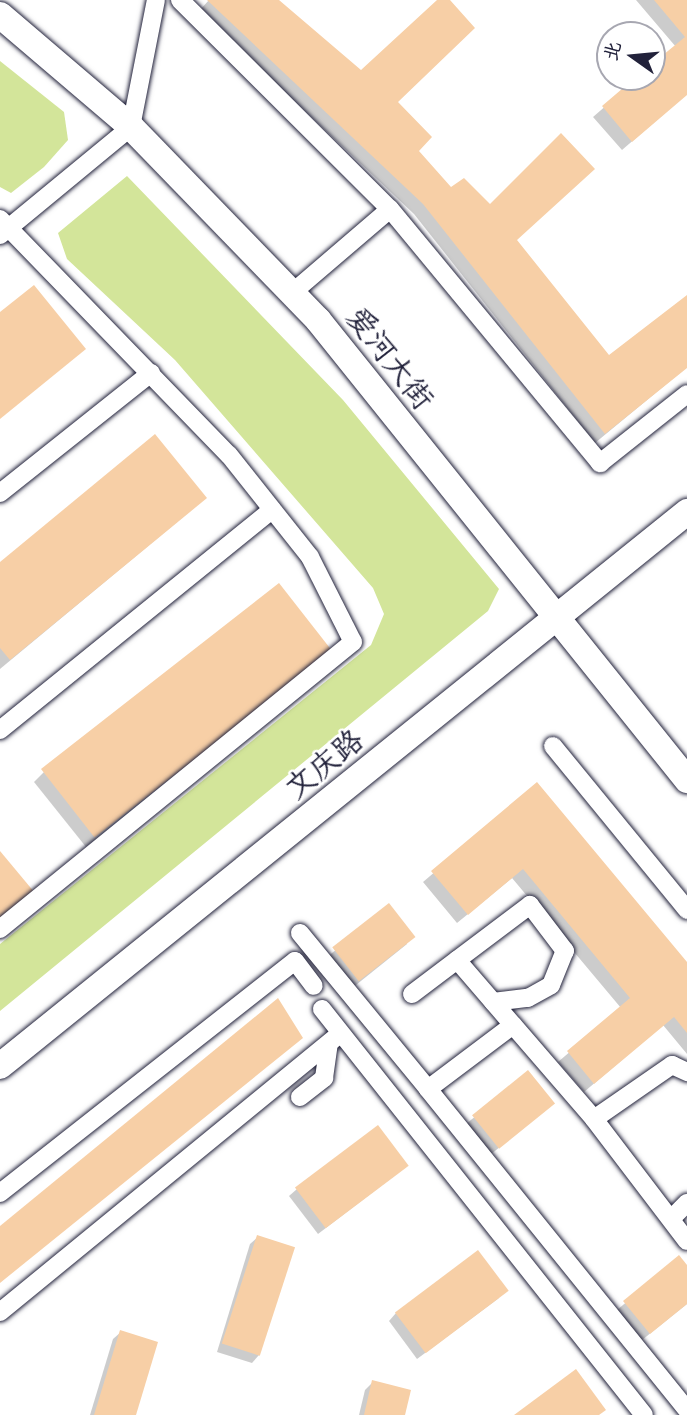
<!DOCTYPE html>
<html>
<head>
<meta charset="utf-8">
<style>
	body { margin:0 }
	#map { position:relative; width:687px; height:1415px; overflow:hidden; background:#fff; font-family:Itim,"LXGW WenKai TC",sans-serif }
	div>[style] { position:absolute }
	.green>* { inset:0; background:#d3e59a }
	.shadow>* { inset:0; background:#0003 }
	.building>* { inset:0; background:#f7cfa6; transform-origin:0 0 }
	.roads { filter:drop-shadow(0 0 2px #22223b) drop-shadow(0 0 2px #22223b) }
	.street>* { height:18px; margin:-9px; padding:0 9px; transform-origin:9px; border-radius:9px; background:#fff }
	.secondary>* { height:26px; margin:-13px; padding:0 13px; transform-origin:13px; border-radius:13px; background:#fff }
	span { translate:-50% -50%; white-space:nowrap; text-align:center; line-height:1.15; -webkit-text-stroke:5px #fff; paint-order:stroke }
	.street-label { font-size:30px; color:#22223b }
	.north { position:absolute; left:596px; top:21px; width:70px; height:70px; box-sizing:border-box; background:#fff; border:2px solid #a7a7b1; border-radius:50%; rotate:285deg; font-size:19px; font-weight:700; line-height:28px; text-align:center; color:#22223b }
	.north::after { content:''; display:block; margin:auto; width:24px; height:32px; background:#22223b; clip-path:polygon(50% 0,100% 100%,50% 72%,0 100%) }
</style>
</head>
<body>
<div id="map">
	<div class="green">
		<i style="clip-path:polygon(0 61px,64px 112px,68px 140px,44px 167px,11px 193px,0 187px)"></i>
		<i style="clip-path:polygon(127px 176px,343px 400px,499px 589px,488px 611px,0 1011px,0 944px,371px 645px,384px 614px,373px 588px,175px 360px,67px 259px,58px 233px)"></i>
	</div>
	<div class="shadow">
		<i style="clip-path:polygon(209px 0,277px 0,361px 73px,439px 0,447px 0,396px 102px,416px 151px,450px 190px,515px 240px,609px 358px,687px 297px,687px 367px,595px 443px,414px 214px,199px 11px)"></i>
		<i style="clip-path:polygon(636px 0,687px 0,687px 94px,622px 150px,593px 117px,639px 77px,652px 77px,652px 66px,676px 47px)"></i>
		<i style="clip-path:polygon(195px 507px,0 669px,0 564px)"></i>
		<i style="clip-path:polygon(321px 661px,86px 847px,34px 782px,44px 772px)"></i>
		<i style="clip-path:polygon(537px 785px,687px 965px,687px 1054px,663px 1025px,584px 1092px,558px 1062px,621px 1008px,512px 878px,457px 923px,423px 882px)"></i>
		<i style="clip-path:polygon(389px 906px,407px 944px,351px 989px,326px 958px)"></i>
		<i style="clip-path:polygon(528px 1072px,545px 1110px,490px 1155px,465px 1125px)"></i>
		<i style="clip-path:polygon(407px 1166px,318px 1234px,289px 1196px,297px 1189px)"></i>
		<i style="clip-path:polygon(258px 1237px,259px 1355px,252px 1363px,217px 1352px,250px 1244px)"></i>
		<i style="clip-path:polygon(679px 1258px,687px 1267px,687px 1304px,642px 1340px,617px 1310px)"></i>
		<i style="clip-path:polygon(499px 1298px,417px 1359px,389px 1321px,396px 1313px)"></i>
		<i style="clip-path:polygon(121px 1332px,134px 1415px,90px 1415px,113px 1339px)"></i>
		<i style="clip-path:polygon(373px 1382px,403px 1415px,359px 1415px,365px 1390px)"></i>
	</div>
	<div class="building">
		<i style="clip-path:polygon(207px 0,279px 0,361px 70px,437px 0,450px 0,475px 28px,398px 102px,432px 137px,419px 151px,451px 187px,464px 178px,490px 204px,561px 133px,595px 169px,517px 240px,609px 355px,687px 295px,687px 368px,605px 434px,423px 204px)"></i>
		<i style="clip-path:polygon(654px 0,687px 0,687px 95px,632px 142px,602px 106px,636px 77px,652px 77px,652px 64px,685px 37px)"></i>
		<i style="clip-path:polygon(34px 285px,86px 349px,0 419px,0 312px)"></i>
		<i style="clip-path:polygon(155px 434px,207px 498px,10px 660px,0 648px,0 562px)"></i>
		<i style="left:279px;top:583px;width:87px;height:302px;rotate:52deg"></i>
		<i style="clip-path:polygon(537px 782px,687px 962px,687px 1033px,674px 1017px,594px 1084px,567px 1051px,630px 998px,523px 869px,468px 915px,431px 871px)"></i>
		<i style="clip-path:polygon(0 851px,35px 893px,0 920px)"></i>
		<i style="left:389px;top:903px;width:43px;height:72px;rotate:52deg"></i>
		<i style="clip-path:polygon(278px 998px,303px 1038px,0 1283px,0 1226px)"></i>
		<i style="left:528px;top:1070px;width:43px;height:72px;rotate:51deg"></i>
		<i style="left:378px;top:1125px;width:51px;height:104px;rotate:53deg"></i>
		<i style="left:257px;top:1235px;width:40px;height:114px;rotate:18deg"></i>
		<i style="left:478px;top:1250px;width:51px;height:104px;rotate:53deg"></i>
		<i style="clip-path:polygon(679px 1255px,687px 1265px,687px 1304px,650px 1334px,623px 1301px)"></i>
		<i style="clip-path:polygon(120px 1330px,158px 1342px,136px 1415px,94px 1415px)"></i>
		<i style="clip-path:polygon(576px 1369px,606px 1410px,599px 1415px,514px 1415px)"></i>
		<i style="clip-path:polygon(372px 1380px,411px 1390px,405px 1415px,364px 1415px)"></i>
	</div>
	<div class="roads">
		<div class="street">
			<i style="left:180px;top:0;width:296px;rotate:44.9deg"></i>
			<i style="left:0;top:219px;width:329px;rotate:45.9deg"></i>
			<i style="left:229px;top:455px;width:130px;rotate:51.5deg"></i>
			<i style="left:310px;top:557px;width:95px;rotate:63.2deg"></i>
			<i style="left:353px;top:642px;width:455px;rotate:140.9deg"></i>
			<i style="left:0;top:235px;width:170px;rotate:-39.5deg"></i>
			<i style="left:131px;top:127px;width:129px;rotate:-78.9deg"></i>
			<i style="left:292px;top:293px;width:129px;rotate:-40.6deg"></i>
			<i style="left:390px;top:209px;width:330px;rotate:50.4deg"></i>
			<i style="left:600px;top:463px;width:111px;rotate:-38.4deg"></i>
			<i style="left:0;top:493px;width:193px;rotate:-38.5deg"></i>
			<i style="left:0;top:730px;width:350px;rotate:-39deg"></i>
			<i style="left:553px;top:746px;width:212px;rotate:50.7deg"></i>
			<i style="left:300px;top:933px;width:202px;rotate:50.6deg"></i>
			<i style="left:428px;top:1089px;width:106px;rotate:-37deg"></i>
			<i style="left:412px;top:994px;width:56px;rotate:-37.1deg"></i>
			<i style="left:493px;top:1002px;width:35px;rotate:-7deg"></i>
			<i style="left:528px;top:998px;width:26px;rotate:-29deg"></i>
			<i style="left:551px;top:985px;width:37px;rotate:-68deg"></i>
			<i style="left:565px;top:951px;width:58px;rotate:-127.3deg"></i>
			<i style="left:530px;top:905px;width:91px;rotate:143deg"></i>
			<i style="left:457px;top:960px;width:86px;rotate:49.3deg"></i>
			<i style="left:513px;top:1025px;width:124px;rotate:49.2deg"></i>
			<i style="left:594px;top:1119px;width:95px;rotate:-34.7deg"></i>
			<i style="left:672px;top:1065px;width:17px;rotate:25deg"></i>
			<i style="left:322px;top:1009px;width:518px;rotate:51.58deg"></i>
			<i style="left:428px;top:1089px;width:412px;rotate:51.1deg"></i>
			<i style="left:300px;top:1097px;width:31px;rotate:-38deg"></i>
			<i style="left:324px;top:1078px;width:35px;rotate:-82deg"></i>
			<i style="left:594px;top:1119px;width:153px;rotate:52.7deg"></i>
			<i style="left:0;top:1193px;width:375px;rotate:-38.2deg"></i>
			<i style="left:295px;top:961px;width:31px;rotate:53deg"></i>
			<i style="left:671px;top:1219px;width:23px;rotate:-45deg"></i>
			<i style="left:0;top:1312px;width:439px;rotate:-39.3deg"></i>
		</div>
		<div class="secondary">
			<i style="left:0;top:15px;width:172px;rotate:40.5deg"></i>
			<i style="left:131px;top:127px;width:269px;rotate:45.9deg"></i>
			<i style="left:318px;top:320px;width:590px;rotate:51.26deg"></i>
			<i style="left:0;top:1066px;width:883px;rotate:-38.88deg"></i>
		</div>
	</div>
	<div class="street-label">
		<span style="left:390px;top:358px;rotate:52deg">爱河大街</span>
		<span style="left:324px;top:764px;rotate:-39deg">文庆路</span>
	</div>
	<div class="north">北</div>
</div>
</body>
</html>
